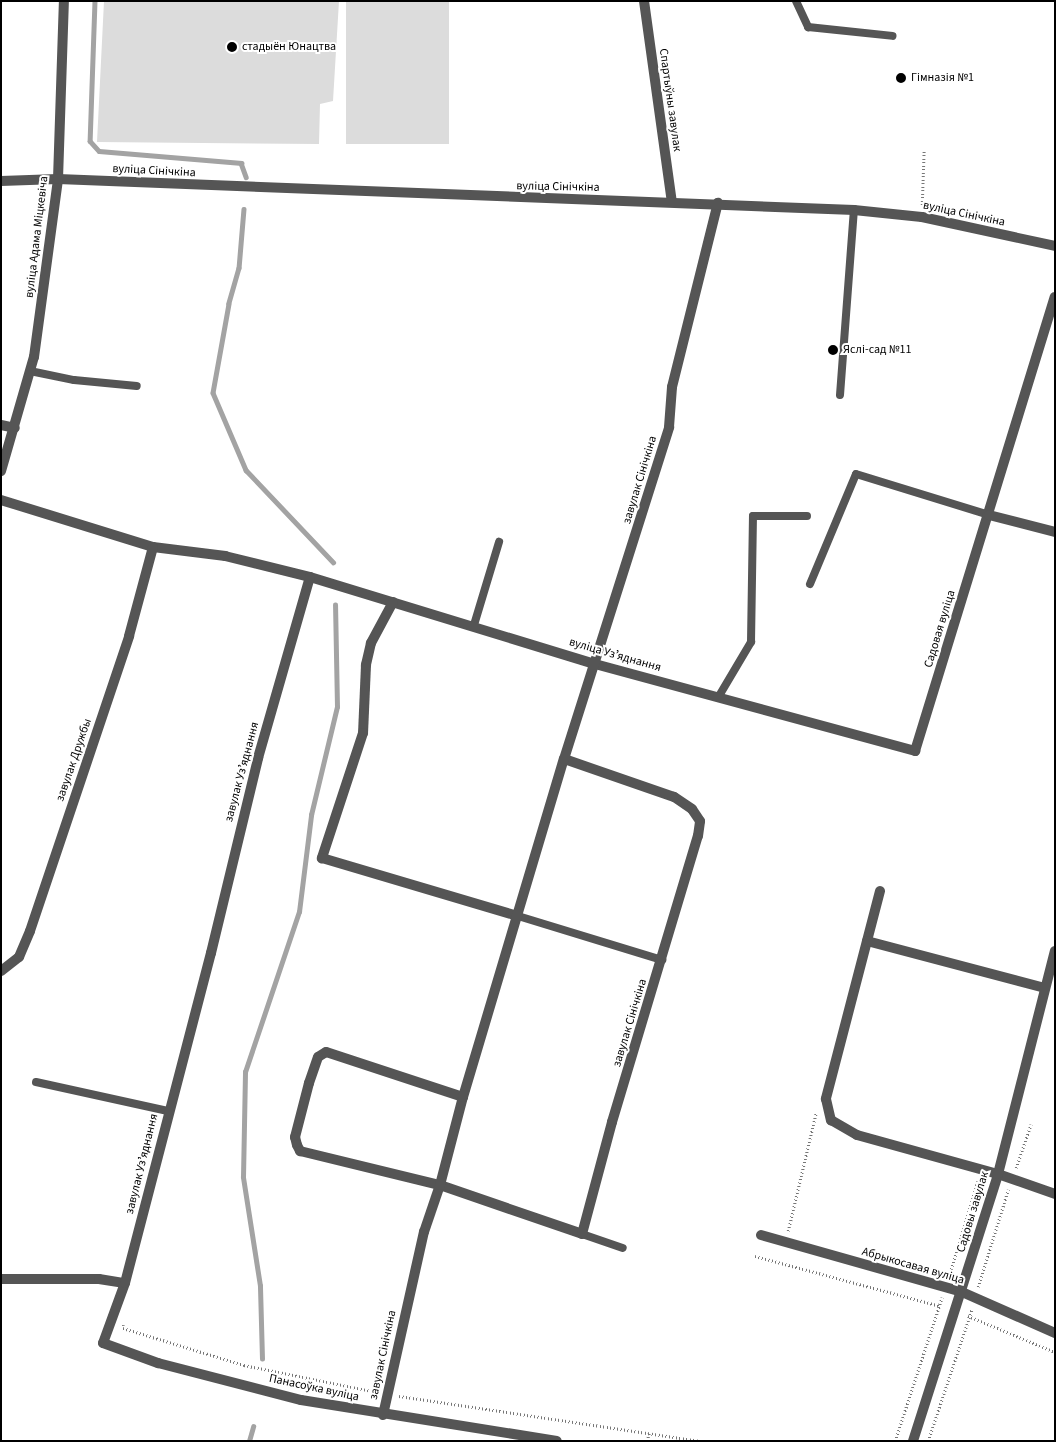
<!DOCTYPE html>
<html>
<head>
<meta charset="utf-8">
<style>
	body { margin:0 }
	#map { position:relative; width:1056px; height:1442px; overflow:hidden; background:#fff; font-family:"Source Sans 3",sans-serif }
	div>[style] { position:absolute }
	.green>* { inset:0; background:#dcdcdc; transform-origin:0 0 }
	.stream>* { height:4.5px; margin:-2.25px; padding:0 2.25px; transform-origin:2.25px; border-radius:2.25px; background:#a3a3a3 }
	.path>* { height:2.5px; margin-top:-1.25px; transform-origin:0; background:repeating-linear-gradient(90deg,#777 0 1px,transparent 0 3.5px) }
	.service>* { height:8px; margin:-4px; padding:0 4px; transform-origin:4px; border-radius:4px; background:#555 }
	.minor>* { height:10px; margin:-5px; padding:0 5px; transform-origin:5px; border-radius:5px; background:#555 }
	.tertiary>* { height:10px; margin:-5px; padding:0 5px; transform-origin:5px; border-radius:5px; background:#555 }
	.dots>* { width:14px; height:14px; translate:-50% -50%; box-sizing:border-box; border:2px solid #fff; border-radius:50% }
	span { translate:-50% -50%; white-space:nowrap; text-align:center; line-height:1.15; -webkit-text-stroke:4px #fff; paint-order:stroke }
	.poi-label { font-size:12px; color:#000 }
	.left { translate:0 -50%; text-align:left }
	.street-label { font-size:12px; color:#000 }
	.frame { position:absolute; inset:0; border:2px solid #000; pointer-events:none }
</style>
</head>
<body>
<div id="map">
	<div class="green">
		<i style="clip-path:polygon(104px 1px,339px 1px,333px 101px,320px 104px,319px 144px,97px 142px)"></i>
		<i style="left:346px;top:1px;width:103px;height:143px"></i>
	</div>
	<div class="stream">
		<i style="left:95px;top:1px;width:140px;rotate:92deg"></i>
		<i style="left:90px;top:141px;width:13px;rotate:48deg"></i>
		<i style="left:99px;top:151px;width:143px;rotate:4.8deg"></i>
		<i style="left:241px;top:163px;width:15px;rotate:70deg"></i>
		<i style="left:244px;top:209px;width:59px;rotate:94.8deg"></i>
		<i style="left:239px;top:268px;width:37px;rotate:106deg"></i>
		<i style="left:229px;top:304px;width:90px;rotate:100.2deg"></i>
		<i style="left:213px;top:393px;width:84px;rotate:66.8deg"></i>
		<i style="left:246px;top:470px;width:127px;rotate:46.6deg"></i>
		<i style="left:262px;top:1359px;width:73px;rotate:-91.6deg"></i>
		<i style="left:260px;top:1286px;width:110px;rotate:-98.9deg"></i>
		<i style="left:243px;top:1177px;width:105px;rotate:-88.9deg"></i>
		<i style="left:245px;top:1072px;width:169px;rotate:-71.4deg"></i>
		<i style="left:299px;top:912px;width:98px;rotate:-82.9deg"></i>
		<i style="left:311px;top:815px;width:111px;rotate:-76.5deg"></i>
		<i style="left:337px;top:707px;width:102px;rotate:-91.1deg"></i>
		<i style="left:249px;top:1441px;width:15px;rotate:-74deg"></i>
	</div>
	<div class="path">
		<i style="left:922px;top:205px;width:56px;rotate:-88deg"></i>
		<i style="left:1016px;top:1168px;width:46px;rotate:-71.2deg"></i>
		<i style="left:788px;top:1231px;width:121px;rotate:-76.7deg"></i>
		<i style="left:755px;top:1256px;width:192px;rotate:15.1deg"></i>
		<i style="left:949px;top:1276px;width:100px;rotate:-73.2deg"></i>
		<i style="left:978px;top:1287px;width:102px;rotate:-72.8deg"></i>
		<i style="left:968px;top:1316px;width:94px;rotate:22.5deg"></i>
		<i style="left:124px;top:1325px;width:3px;rotate:108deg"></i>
		<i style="left:123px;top:1328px;width:127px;rotate:17deg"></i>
		<i style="left:244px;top:1365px;width:136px;rotate:11.5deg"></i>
		<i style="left:399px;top:1396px;width:303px;rotate:8.5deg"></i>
		<i style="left:647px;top:1441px;width:8px;rotate:-76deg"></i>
		<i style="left:895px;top:1441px;width:151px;rotate:-71.9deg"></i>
		<i style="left:928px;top:1441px;width:139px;rotate:-71.6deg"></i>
	</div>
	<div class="service">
		<i style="left:796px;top:1px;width:29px;rotate:65deg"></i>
		<i style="left:808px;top:27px;width:85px;rotate:6deg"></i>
		<i style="left:30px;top:371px;width:45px;rotate:11.6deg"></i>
		<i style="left:74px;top:380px;width:63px;rotate:5.4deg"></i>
		<i style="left:840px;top:395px;width:186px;rotate:-85.7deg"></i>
		<i style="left:810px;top:584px;width:119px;rotate:-67.3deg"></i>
		<i style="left:856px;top:474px;width:139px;rotate:17.1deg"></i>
		<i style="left:474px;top:625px;width:87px;rotate:-73.2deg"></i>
		<i style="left:719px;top:696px;width:63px;rotate:-59.3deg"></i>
		<i style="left:751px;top:642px;width:126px;rotate:-89.1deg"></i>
		<i style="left:753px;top:516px;width:54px"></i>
		<i style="left:518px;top:916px;width:151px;rotate:17deg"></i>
		<i style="left:36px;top:1082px;width:135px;rotate:12.4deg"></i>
		<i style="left:582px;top:1234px;width:43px;rotate:18.9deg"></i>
	</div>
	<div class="minor">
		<i style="left:644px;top:1px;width:203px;rotate:82.1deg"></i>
		<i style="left:1px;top:181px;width:57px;rotate:-2deg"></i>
		<i style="left:1px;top:425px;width:14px;rotate:12deg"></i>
		<i style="left:1px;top:500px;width:159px;rotate:17.2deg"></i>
		<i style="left:153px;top:547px;width:73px;rotate:7.1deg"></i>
		<i style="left:225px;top:556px;width:88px;rotate:13.9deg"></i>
		<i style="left:310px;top:577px;width:298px;rotate:17deg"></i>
		<i style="left:595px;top:664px;width:332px;rotate:15.2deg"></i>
		<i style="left:915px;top:751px;width:475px;rotate:-72.9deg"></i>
		<i style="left:989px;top:515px;width:68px;rotate:14.4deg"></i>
		<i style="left:393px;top:602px;width:47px;rotate:118.2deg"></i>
		<i style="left:371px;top:643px;width:23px;rotate:103deg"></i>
		<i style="left:366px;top:665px;width:68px;rotate:92.5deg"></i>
		<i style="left:363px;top:733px;width:132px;rotate:108.2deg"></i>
		<i style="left:322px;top:858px;width:204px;rotate:16.5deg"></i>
		<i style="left:880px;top:891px;width:215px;rotate:104.6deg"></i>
		<i style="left:826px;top:1099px;width:22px;rotate:77deg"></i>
		<i style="left:831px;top:1120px;width:30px;rotate:30deg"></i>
		<i style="left:857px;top:1135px;width:146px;rotate:15.5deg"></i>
		<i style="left:998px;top:1174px;width:60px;rotate:19.3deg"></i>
		<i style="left:867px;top:941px;width:184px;rotate:14.8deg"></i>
		<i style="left:1px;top:971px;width:23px;rotate:-38deg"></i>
		<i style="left:19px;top:957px;width:28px;rotate:-67deg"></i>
		<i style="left:30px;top:931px;width:311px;rotate:-71.4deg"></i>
		<i style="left:129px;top:636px;width:92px;rotate:-74.9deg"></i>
		<i style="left:463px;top:1097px;width:144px;rotate:-161.8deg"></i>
		<i style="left:326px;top:1052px;width:9px;rotate:148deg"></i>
		<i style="left:318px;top:1057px;width:28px;rotate:109deg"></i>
		<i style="left:309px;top:1083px;width:56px;rotate:104.5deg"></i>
		<i style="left:295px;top:1137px;width:8px;rotate:76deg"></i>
		<i style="left:297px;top:1145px;width:7px;rotate:63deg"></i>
		<i style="left:300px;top:1151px;width:144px;rotate:13.7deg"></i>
		<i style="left:440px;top:1185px;width:150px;rotate:19deg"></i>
		<i style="left:582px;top:1234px;width:116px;rotate:-75deg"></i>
		<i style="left:612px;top:1122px;width:299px;rotate:-73.3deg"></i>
		<i style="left:698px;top:836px;width:15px;rotate:-82deg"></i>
		<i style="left:700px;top:821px;width:14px;rotate:-124deg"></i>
		<i style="left:692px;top:809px;width:22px;rotate:-146deg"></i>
		<i style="left:674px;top:797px;width:116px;rotate:-160.9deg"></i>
		<i style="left:761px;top:1235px;width:209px;rotate:15.8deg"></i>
		<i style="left:962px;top:1292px;width:102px;rotate:23.8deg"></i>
		<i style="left:1px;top:1279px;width:98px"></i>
		<i style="left:99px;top:1279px;width:26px;rotate:9deg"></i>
		<i style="left:125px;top:1283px;width:64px;rotate:110.1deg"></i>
		<i style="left:103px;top:1343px;width:59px;rotate:20deg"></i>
		<i style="left:158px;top:1363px;width:148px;rotate:14.5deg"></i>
		<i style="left:301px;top:1400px;width:259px;rotate:9.1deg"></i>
		<i style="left:125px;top:1283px;width:341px;rotate:-75.4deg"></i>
		<i style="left:211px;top:953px;width:201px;rotate:-76.4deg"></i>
		<i style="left:258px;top:758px;width:188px;rotate:-74deg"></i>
		<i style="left:383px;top:1415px;width:188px;rotate:-77.4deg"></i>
		<i style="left:424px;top:1232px;width:50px;rotate:-71.2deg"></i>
		<i style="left:440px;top:1185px;width:91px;rotate:-75.4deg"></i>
		<i style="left:463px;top:1097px;width:353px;rotate:-73.4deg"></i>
		<i style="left:564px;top:759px;width:348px;rotate:-72.4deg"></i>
		<i style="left:669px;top:427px;width:40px;rotate:-85.7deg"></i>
		<i style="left:672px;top:387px;width:190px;rotate:-76deg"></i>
		<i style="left:913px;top:1441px;width:280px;rotate:-72.3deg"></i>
		<i style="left:998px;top:1174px;width:230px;rotate:-75.7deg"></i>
	</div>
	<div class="tertiary">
		<i style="left:58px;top:179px;width:797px;rotate:2.23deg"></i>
		<i style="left:854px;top:210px;width:68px;rotate:5.9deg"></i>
		<i style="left:922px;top:217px;width:136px;rotate:12.3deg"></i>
		<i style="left:1px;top:471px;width:119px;rotate:-73.9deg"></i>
		<i style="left:34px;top:357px;width:180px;rotate:-82.3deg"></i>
		<i style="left:58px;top:179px;width:178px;rotate:-88.1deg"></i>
	</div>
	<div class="dots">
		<i style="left:232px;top:47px;background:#000"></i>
		<i style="left:901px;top:78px;background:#000"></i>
		<i style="left:833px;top:350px;background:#000"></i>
	</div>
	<div class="poi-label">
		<span class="left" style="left:242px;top:47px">стадыён Юнацтва</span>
		<span class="left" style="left:911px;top:78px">Гімназія №1</span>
		<span class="left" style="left:843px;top:350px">Яслі-сад №11</span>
	</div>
	<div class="street-label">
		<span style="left:670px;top:100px;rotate:82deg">Спартыўны завулак</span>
		<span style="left:154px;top:171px;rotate:3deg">вуліца Сінічкіна</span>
		<span style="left:558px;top:187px;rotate:1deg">вуліца Сінічкіна</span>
		<span style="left:964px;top:214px;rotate:12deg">вуліца Сінічкіна</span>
		<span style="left:37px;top:237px;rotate:-83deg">вуліца Адама Міцкевіча</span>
		<span style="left:640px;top:480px;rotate:-73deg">завулак Сінічкіна</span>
		<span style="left:940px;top:629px;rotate:-73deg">Садовая вуліца</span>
		<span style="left:615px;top:655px;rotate:16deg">вуліца Узʼяднання</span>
		<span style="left:74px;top:760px;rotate:-71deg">завулак Дружбы</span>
		<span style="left:242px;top:772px;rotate:-75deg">завулак Узʼяднання</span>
		<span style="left:630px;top:1023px;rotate:-73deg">завулак Сінічкіна</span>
		<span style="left:142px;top:1164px;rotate:-76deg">завулак Узʼяднання</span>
		<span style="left:973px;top:1212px;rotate:-73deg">Садовы завулак</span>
		<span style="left:913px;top:1266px;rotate:16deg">Абрыкосавая вуліца</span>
		<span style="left:383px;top:1355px;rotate:-78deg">завулак Сінічкіна</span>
		<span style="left:314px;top:1388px;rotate:12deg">Панасоўка вуліца</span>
	</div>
	<div class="frame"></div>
</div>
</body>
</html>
